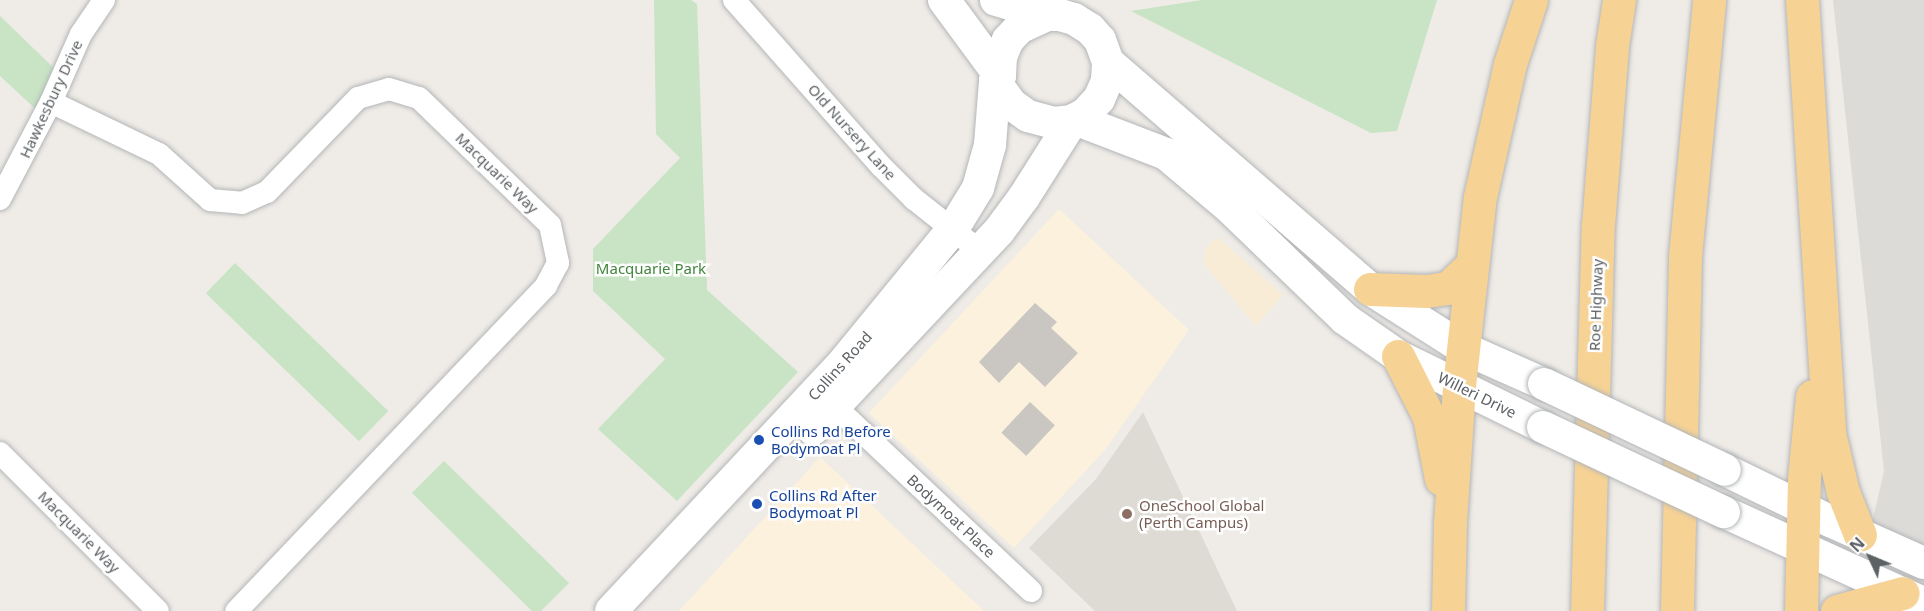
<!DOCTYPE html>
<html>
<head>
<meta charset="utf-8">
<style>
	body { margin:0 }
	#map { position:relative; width:1924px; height:611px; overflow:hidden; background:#efebe6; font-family:"Noto Sans",sans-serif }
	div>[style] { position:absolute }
	.commercial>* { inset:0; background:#fcf1dd }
	.industrial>* { inset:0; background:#dddbd8 }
	.education>* { inset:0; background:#dedbd4 }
	.green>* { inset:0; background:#c8e4c4; transform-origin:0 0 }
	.sand>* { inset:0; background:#f8ecd7 }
	.building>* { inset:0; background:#cac6c2; transform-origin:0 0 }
	.roads { filter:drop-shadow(0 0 2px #b3b6b9) drop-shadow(0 0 2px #b3b6b9) }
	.minor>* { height:22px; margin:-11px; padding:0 11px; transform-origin:11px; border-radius:11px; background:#fff }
	.secondary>* { height:32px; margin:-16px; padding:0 16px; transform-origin:16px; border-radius:16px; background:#fff }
	.motorway>* { height:33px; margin:-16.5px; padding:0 16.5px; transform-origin:16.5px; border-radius:16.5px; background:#f6d295 }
	.bridges { filter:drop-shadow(0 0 2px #b2b6b9) drop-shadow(0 0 2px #b2b6b9) }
	.secondary-bridge>* { height:32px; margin:-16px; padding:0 16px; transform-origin:16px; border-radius:16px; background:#fff }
	.dots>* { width:16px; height:16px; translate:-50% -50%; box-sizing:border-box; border:3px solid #fff; border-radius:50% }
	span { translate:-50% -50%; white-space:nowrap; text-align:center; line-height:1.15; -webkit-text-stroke:5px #fff; paint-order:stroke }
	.street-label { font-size:15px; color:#5d6265 }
	.park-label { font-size:15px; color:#41853c }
	.transit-label { font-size:15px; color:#164399 }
	.left { translate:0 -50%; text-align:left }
	.education-label { font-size:15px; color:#785e54 }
	.north { position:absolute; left:1840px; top:527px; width:60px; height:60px; -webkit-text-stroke:4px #fff; paint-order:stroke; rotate:314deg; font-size:16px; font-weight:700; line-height:24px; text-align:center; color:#5d6265 }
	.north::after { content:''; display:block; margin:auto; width:21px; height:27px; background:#5d6265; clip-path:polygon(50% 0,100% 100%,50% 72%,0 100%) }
</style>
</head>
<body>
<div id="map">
	<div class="commercial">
		<i style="clip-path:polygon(1059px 209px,1189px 330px,1105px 450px,1014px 548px,869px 413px)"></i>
		<i style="clip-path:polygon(820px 457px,984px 611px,679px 611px)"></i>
	</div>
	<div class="industrial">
		<i style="clip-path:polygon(1833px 0,1924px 0,1924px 611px,1852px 611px,1884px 471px)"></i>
	</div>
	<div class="education">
		<i style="clip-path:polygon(1143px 412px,1237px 611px,1095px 611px,1029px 548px,1096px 479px)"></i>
	</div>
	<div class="green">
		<i style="clip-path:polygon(654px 0,691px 0,697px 4px,707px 290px,798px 372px,677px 501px,598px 429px,665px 359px,593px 291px,593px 249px,680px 158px,656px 134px)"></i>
		<i style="clip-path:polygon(1202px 0,1437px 0,1397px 131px,1371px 133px,1131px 11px)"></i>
		<i style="clip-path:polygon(0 16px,59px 73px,41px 114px,0 76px)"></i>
		<i style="left:235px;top:263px;width:213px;height:42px;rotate:44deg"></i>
		<i style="clip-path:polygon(444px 461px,569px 583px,541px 611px,532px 611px,412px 493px)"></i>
	</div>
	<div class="sand">
		<i style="clip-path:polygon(1219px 238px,1283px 295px,1257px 324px,1254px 324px,1205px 265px,1204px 252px,1212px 241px)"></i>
	</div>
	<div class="building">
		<i style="clip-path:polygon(1035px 303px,1057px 322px,1051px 328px,1078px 353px,1045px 387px,1019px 362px,999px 383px,979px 362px)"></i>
		<i style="left:1030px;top:402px;width:34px;height:42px;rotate:43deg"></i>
	</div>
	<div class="roads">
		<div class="minor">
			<i style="left:734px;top:0;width:222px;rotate:48.5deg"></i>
			<i style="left:881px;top:166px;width:47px;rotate:45deg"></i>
			<i style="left:914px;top:199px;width:85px;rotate:38.3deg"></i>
			<i style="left:51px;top:102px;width:120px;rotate:25.7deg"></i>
			<i style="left:159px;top:154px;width:69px;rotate:42deg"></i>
			<i style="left:210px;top:200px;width:32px;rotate:5deg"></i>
			<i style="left:242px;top:203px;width:27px;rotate:-24deg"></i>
			<i style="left:267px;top:192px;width:131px;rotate:-45.9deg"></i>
			<i style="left:358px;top:98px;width:32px;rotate:-16deg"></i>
			<i style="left:389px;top:89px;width:31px;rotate:17deg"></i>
			<i style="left:419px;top:98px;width:182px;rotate:44.1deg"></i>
			<i style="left:550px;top:225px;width:39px;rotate:78deg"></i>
			<i style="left:558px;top:263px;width:26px;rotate:118deg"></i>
			<i style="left:546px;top:286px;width:449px;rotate:133.6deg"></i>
			<i style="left:0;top:199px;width:110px;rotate:-62.3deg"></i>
			<i style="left:51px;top:102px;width:74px;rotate:-66.2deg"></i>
			<i style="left:81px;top:34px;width:41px;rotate:-55.9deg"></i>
			<i style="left:825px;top:397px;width:283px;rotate:43.3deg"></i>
			<i style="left:0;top:453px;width:223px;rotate:45deg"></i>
		</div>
		<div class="secondary">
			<i style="left:944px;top:0;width:94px;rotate:53.6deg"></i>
			<i style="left:996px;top:0;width:53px;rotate:16.4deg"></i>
			<i style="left:1047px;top:15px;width:13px"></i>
			<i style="left:1060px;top:15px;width:15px;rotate:16deg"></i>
			<i style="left:1074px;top:19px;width:19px;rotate:32deg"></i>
			<i style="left:1090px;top:29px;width:15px;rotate:48deg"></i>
			<i style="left:1100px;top:40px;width:23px;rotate:70deg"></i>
			<i style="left:1108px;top:62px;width:19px;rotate:93deg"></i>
			<i style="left:1107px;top:81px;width:20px;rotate:114deg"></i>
			<i style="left:1099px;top:99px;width:19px;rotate:133deg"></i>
			<i style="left:1086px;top:113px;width:16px;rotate:150deg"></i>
			<i style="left:1072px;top:121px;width:18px;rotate:174deg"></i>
			<i style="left:1054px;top:123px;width:27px;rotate:-165deg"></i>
			<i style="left:1028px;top:116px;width:21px;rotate:-145deg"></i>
			<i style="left:1011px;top:104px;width:28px;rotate:-125deg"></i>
			<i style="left:995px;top:81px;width:7px;rotate:-45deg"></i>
			<i style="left:1000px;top:76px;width:19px;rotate:-87deg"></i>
			<i style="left:1001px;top:57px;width:18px;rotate:-68deg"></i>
			<i style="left:1008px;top:40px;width:16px;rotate:-47deg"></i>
			<i style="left:1019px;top:28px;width:31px;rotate:-25deg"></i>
			<i style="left:1108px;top:62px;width:347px;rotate:40.9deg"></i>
			<i style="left:1370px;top:289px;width:110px;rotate:32.4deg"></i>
			<i style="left:1463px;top:348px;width:89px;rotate:24deg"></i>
			<i style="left:1075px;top:119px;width:97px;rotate:21deg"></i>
			<i style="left:1166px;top:154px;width:82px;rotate:40.1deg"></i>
			<i style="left:1229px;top:207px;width:161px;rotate:44deg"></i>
			<i style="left:1345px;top:319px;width:65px;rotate:34.9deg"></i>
			<i style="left:1398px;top:356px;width:161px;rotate:26.1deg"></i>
			<i style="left:813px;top:429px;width:272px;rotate:-46.8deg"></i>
			<i style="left:999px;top:231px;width:42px;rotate:-53.7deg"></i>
			<i style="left:1024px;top:197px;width:90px;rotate:-57.7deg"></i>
			<i style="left:1725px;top:470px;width:117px;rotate:25.9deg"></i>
			<i style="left:1830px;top:521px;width:103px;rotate:24.1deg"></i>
			<i style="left:1724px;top:512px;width:220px;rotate:24.5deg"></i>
			<i style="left:611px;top:611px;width:341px;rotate:-46.9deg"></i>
			<i style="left:844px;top:362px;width:172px;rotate:-50.7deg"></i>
			<i style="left:953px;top:229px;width:48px;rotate:-58.6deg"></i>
			<i style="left:978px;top:188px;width:45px;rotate:-74.4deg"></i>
			<i style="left:990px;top:145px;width:64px;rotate:-85.5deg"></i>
		</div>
		<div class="motorway">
			<i style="left:1802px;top:0;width:434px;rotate:86.4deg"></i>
			<i style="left:1829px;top:433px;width:61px;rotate:76.7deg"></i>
			<i style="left:1843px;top:492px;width:46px;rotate:68.4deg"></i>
			<i style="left:1370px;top:289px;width:56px;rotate:2deg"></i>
			<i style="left:1426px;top:291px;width:22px;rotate:-8deg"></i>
			<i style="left:1448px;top:288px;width:30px;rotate:-44deg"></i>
			<i style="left:1398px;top:356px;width:68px;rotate:63.1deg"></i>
			<i style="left:1429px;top:417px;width:63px;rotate:79deg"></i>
			<i style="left:1448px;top:611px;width:89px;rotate:-88.7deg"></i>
			<i style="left:1450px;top:522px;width:136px;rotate:-86.2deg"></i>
			<i style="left:1459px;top:386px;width:190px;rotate:-83.7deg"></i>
			<i style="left:1480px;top:197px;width:136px;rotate:-77.3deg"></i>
			<i style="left:1510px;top:64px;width:67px;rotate:-71.8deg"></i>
			<i style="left:1587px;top:611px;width:386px;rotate:-88.4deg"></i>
			<i style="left:1598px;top:225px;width:180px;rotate:-85.5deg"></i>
			<i style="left:1612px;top:46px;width:47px;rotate:-81.3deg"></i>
			<i style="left:1677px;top:611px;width:355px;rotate:-88.7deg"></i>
			<i style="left:1685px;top:256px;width:257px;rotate:-84.6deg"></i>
			<i style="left:1801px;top:611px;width:133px;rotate:-88.7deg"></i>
			<i style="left:1804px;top:478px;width:82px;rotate:-84.4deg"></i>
			<i style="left:1837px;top:611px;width:68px;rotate:-15.3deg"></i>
		</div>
	</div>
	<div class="bridges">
		<div class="secondary-bridge">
			<i style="left:1544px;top:384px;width:200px;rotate:25.4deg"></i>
			<i style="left:1543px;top:427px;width:200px;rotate:25.2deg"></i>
		</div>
	</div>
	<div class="dots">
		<i style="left:759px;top:440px;background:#1a4fb4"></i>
		<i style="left:757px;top:504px;background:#1a4fb4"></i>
		<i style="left:1127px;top:514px;background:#8d6e63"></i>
	</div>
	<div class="street-label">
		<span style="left:51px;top:99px;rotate:-65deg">Hawkesbury Drive</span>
		<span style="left:852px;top:132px;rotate:48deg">Old Nursery Lane</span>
		<span style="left:497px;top:173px;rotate:44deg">Macquarie Way</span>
		<span style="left:1596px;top:305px;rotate:-88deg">Roe Highway</span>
		<span style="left:840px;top:366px;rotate:-48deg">Collins Road</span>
		<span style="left:1477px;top:395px;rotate:26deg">Willeri Drive</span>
		<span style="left:951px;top:516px;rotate:43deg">Bodymoat Place</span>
		<span style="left:79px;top:532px;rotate:45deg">Macquarie Way</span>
	</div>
	<div class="park-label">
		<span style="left:651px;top:269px">Macquarie Park</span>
	</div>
	<div class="transit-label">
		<span class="left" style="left:771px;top:440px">Collins Rd Before<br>Bodymoat Pl</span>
		<span class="left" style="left:769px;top:504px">Collins Rd After<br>Bodymoat Pl</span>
	</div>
	<div class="education-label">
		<span class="left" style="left:1139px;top:514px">OneSchool Global<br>(Perth Campus)</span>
	</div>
	<div class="north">N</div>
</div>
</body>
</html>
